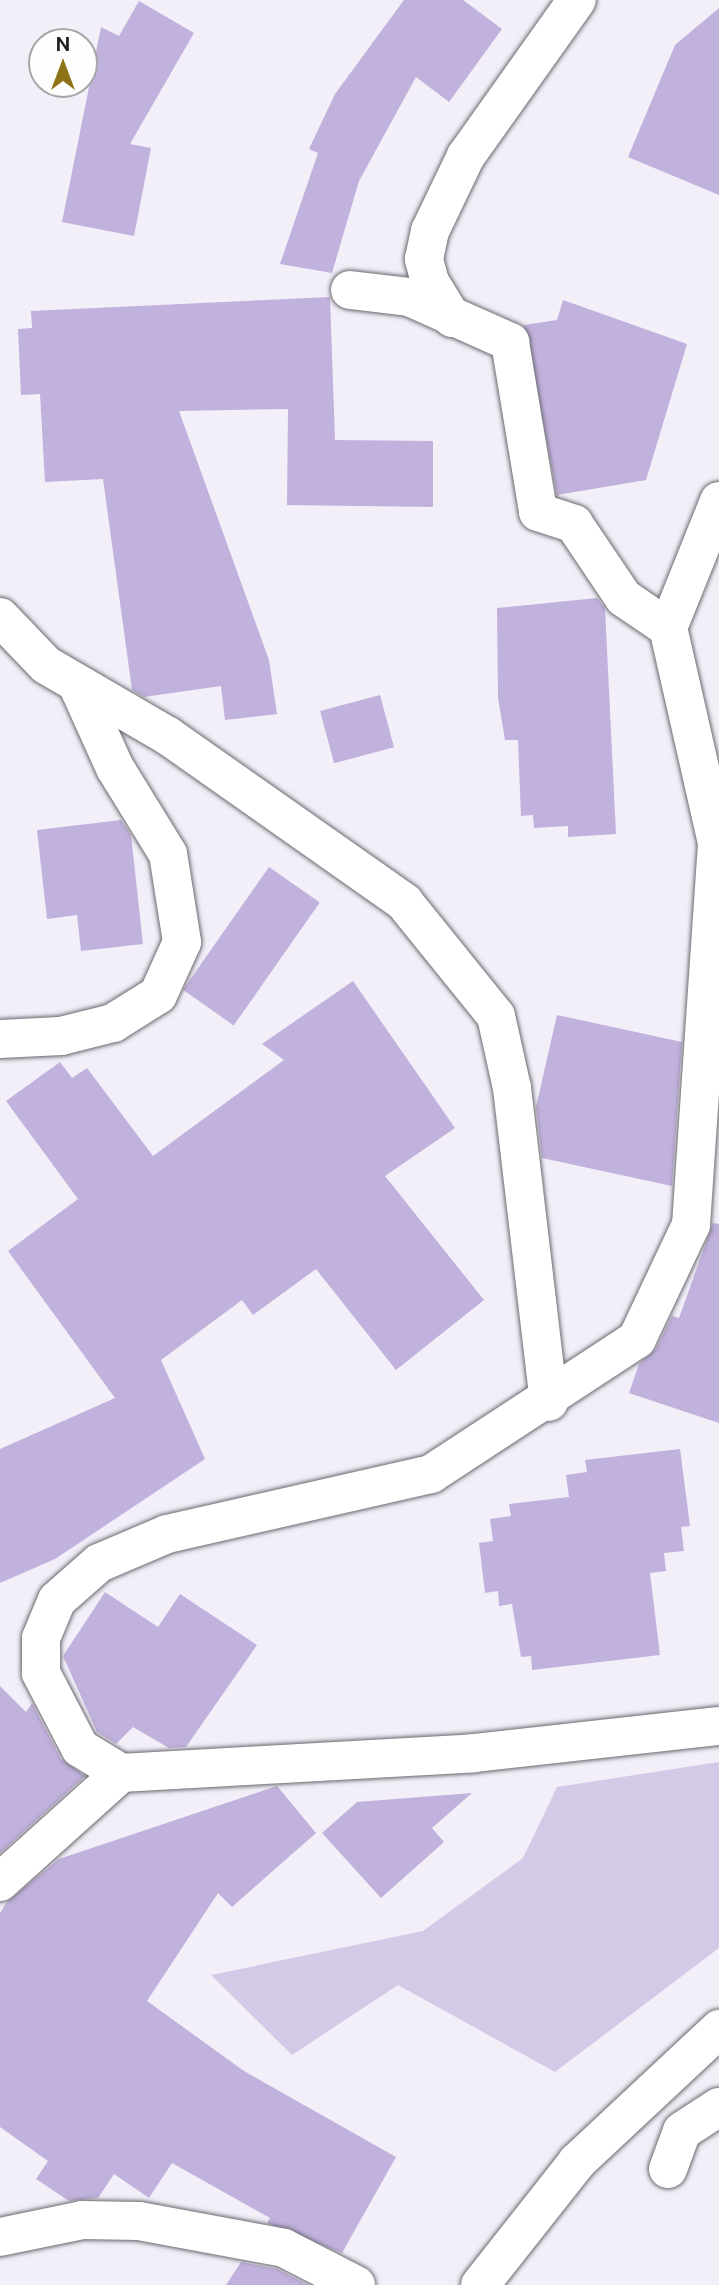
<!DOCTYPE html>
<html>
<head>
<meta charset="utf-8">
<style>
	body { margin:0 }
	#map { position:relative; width:719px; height:2285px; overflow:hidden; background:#f2eff8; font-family:"Public Sans",sans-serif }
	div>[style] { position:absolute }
	.green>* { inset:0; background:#d4c9e7 }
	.building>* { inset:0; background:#c1b1dd; transform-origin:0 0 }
	.roads { filter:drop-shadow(0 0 2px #6c6970) drop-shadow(0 0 2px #6c6970) }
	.minor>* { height:38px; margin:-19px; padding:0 19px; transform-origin:19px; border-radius:19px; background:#fff }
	span { translate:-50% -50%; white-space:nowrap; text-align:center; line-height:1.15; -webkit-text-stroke:6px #fefefe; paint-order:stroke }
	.north { position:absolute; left:28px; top:28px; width:70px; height:70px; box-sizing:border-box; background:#fefefe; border:2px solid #a7a6a8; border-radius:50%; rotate:0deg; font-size:19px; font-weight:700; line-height:28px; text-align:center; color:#242326 }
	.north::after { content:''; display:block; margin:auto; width:24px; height:32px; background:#8e7419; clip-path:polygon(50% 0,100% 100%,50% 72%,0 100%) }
</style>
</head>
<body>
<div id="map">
	<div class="green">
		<i style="clip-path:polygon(719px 1762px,719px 1948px,555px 2072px,398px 1985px,292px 2055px,211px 1975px,423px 1931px,523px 1858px,557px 1787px)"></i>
	</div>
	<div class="building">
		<i style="clip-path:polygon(404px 0,463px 0,502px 29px,449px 102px,416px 77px,359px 181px,332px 273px,280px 264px,318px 153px,309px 149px,335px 94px)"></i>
		<i style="clip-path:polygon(139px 1px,194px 33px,130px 144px,151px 148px,134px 236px,62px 222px,101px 27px,119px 36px)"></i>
		<i style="clip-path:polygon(719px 8px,719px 195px,628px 157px,675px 45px)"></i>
		<i style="clip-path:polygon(330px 297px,335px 440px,433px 441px,433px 507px,287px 505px,288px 409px,179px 411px,269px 660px,277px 714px,225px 720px,221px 686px,144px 697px,132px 690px,103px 479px,45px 482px,40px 394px,21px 395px,18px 329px,32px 328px,31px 311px)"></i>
		<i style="clip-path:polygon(563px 300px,687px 344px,646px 480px,557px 495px,524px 325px,557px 320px)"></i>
		<i style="clip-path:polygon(597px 598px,605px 608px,616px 834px,568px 837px,568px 826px,534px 828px,533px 815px,521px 816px,518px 740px,505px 740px,498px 698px,497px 608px)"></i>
		<i style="left:380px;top:695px;width:54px;height:62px;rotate:75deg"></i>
		<i style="clip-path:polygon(121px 820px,131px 835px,143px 944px,81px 951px,77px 915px,47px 919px,37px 830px)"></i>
		<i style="left:269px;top:867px;width:62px;height:150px;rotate:35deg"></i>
		<i style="clip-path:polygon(353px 981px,455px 1128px,385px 1176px,484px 1300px,396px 1370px,316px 1269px,253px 1315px,242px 1300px,161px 1360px,205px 1459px,55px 1559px,0 1583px,0 1449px,115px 1398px,8px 1251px,78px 1199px,6px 1101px,60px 1062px,72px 1078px,87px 1068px,153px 1156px,284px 1060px,262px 1044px)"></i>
		<i style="clip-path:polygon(557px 1015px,682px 1042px,672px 1186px,542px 1158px,536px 1107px)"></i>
		<i style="clip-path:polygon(713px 1223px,719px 1224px,719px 1423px,629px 1393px,639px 1364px,656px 1349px,672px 1316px,679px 1318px)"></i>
		<i style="clip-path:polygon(680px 1449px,690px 1526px,681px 1527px,684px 1551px,664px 1553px,666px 1571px,650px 1573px,660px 1655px,532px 1670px,531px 1656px,521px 1657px,512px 1604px,499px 1606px,498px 1591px,485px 1593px,479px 1543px,493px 1541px,490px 1519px,511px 1516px,509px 1504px,569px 1497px,566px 1475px,587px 1472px,585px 1460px)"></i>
		<i style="clip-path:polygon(105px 1592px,158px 1627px,180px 1594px,257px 1645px,186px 1747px,169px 1748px,133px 1727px,116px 1744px,97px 1732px,63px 1656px)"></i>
		<i style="clip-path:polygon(0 1686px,26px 1712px,32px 1703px,61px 1759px,85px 1776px,0 1853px)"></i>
		<i style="clip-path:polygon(277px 1786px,316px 1833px,232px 1907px,218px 1893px,147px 2001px,244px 2071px,396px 2157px,342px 2253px,267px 2223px,270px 2218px,172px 2163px,149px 2198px,114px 2174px,98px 2198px,69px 2201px,36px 2179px,48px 2161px,0 2127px,0 1913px,7px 1902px,59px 1859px)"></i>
		<i style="clip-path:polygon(472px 1793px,432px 1828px,444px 1842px,381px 1898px,322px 1833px,357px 1802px)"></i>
		<i style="clip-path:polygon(241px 2262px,277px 2269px,308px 2285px,226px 2285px)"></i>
	</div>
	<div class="roads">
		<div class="minor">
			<i style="left:350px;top:290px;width:59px;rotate:6.8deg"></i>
			<i style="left:409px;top:297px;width:111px;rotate:24deg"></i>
			<i style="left:510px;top:342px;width:172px;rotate:80.6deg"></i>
			<i style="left:538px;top:512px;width:38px;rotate:18deg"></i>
			<i style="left:574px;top:524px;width:89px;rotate:56deg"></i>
			<i style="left:624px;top:598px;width:53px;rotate:34.3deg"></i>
			<i style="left:452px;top:318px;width:42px;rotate:-121.4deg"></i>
			<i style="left:430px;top:282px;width:24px;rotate:-105deg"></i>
			<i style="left:424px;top:259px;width:29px;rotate:-78deg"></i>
			<i style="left:430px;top:231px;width:83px;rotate:-64.4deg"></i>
			<i style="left:466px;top:156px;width:191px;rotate:-54.6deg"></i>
			<i style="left:0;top:617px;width:66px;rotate:46.2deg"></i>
			<i style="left:46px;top:665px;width:141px;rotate:30.2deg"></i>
			<i style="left:168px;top:736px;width:289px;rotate:35.1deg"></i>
			<i style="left:404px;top:902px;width:146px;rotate:51.1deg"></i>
			<i style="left:496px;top:1016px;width:74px;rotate:77.5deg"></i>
			<i style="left:512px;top:1088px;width:316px;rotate:83.3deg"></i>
			<i style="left:0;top:1039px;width:61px;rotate:-2.8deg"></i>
			<i style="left:61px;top:1036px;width:54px;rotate:-14deg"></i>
			<i style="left:113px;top:1023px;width:53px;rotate:-31.9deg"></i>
			<i style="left:158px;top:995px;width:58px;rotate:-65.6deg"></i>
			<i style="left:182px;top:942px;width:89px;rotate:-99deg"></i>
			<i style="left:168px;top:854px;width:101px;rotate:-121.6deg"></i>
			<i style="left:115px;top:768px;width:92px;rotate:-114.3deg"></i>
			<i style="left:121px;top:1773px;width:48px;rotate:-148.6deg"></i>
			<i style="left:80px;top:1748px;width:85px;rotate:-117.5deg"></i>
			<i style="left:41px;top:1673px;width:35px;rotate:-90deg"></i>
			<i style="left:41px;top:1638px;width:41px;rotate:-67.2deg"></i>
			<i style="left:57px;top:1600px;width:56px;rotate:-41.4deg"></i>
			<i style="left:99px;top:1563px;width:74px;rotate:-23.1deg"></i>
			<i style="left:167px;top:1534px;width:271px;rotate:-12.8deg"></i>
			<i style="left:431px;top:1474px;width:246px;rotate:-33.2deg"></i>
			<i style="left:637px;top:1339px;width:126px;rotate:-64.7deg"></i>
			<i style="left:691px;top:1225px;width:383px;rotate:-86.1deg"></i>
			<i style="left:717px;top:843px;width:221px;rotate:-102.8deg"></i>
			<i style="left:668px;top:628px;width:137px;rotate:-68.1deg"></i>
			<i style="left:0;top:1882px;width:163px;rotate:-42deg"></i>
			<i style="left:121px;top:1773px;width:354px;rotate:-3.2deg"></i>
			<i style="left:474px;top:1753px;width:246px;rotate:-6.3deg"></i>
			<i style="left:668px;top:2169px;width:40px;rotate:-69.8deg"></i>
			<i style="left:682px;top:2131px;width:44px;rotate:-33deg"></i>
			<i style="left:0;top:2237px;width:85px;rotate:-11.6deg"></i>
			<i style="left:83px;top:2220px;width:56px;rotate:1deg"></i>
			<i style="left:139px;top:2221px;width:147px;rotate:10.5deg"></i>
			<i style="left:284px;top:2248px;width:81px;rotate:27.2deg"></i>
			<i style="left:480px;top:2285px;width:157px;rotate:-51.7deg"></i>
			<i style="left:577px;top:2162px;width:195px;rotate:-43.1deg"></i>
		</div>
	</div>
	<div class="north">N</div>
</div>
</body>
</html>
